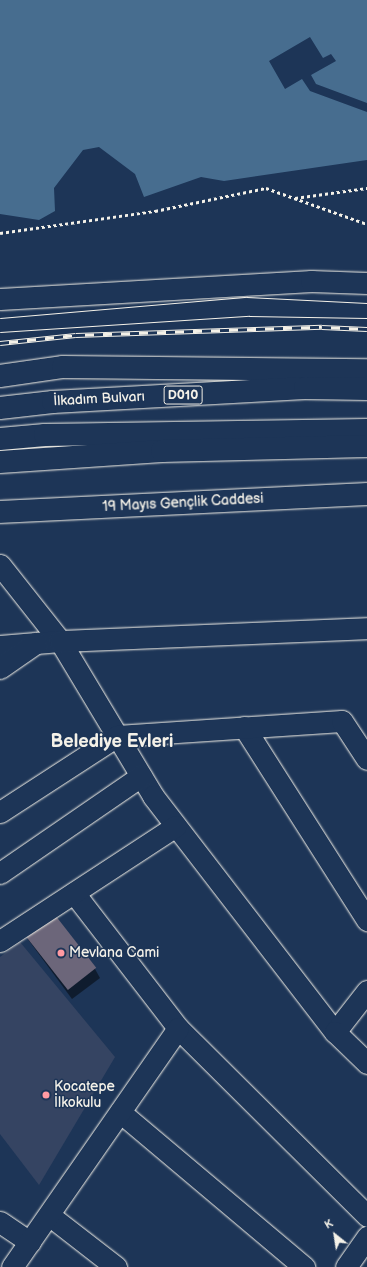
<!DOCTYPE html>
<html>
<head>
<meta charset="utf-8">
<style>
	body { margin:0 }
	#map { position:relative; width:367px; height:1267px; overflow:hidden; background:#1d3557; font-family:"Balsamiq Sans",sans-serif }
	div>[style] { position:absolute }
	.built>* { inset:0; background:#354462 }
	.water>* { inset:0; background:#476d8f }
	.pier>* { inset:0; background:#1d3557 }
	.shadow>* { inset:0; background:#0007 }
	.building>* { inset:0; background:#6c667a; transform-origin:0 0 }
	.path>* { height:2.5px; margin-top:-1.25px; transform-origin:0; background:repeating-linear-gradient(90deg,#f4f1e8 0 3px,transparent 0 6px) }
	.roads { filter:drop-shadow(0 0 1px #f4f1e8) drop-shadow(0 0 1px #f4f1e8) }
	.minor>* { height:21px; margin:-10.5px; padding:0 10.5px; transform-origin:10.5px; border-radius:10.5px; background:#1d3557 }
	.major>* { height:22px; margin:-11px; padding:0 11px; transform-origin:11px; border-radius:11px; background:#1d3557 }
	.highway>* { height:22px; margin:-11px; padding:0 11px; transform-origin:11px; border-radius:11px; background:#1d3557 }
	.tram>* { height:1px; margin:-0.5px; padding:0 0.5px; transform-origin:0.5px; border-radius:0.5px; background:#f4f1e8 }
	.rail>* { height:4.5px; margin-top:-2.25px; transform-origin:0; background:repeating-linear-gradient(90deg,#1d3557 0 9px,#f4f1e8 0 18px); box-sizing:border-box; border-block:1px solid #f4f1e8 }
	.dots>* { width:11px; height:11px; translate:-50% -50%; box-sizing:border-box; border:2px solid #1d3557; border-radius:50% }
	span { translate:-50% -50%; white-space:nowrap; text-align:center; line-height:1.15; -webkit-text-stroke:3px #1d3557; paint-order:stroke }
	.shield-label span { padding:1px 3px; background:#1d3557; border:1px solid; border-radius:3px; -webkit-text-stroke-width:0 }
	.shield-label { font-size:13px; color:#f4f1e8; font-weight:700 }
	.street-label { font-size:14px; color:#f4f1e8 }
	.poi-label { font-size:14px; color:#f4f1e8 }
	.left { translate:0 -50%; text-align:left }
	.district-label { font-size:18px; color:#f4f1e8; font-weight:700 }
	.north { position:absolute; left:315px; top:1215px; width:40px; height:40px; -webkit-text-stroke:3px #1d3557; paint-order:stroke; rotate:330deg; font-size:11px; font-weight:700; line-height:16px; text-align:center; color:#f4f1e8 }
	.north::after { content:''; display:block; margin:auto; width:14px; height:18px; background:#f4f1e8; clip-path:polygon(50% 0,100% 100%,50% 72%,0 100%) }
</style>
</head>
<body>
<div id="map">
	<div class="built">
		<i style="clip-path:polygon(20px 942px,115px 1057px,39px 1185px,0 1134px,0 957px)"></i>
	</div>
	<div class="water">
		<i style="clip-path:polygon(0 0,367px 0,367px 160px,224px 181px,201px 177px,144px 197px,135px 174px,99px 147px,83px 150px,54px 188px,55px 211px,39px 220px,0 214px)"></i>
	</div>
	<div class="pier">
		<i style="clip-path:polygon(310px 37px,323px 58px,331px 54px,336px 61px,311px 75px,316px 84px,367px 103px,367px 112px,310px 91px,302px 79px,285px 89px,269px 61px)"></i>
	</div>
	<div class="shadow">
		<i style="clip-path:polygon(27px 938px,95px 969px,100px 978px,72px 999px)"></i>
	</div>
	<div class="building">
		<i style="left:55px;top:915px;width:67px;height:36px;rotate:52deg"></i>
	</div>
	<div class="path">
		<i style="left:295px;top:198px;width:73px;rotate:-7.9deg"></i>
		<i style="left:0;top:233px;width:157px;rotate:-8.1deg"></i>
		<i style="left:155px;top:211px;width:113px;rotate:-11.7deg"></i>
		<i style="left:266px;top:188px;width:107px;rotate:19.6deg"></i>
	</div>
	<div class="roads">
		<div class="minor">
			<i style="left:0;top:299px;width:312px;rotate:-3.3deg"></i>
			<i style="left:311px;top:281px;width:56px;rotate:2deg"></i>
			<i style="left:0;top:565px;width:97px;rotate:51.7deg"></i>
			<i style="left:60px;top:641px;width:181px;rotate:59deg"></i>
			<i style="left:153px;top:796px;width:298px;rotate:52.4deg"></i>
			<i style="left:0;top:646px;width:60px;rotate:-4.8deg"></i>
			<i style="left:60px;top:641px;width:307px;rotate:-2.4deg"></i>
			<i style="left:0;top:668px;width:44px;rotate:-34.8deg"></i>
			<i style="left:244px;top:727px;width:229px;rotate:57.5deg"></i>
			<i style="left:0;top:812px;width:140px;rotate:-33deg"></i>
			<i style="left:117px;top:736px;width:225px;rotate:-3.8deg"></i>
			<i style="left:342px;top:721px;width:45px;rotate:56.7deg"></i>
			<i style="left:0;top:873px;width:171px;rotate:-34.5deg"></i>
			<i style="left:74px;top:893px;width:170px;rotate:52.4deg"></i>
			<i style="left:178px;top:1028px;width:267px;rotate:44.8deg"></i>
			<i style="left:0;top:941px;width:210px;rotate:-33.2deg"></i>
			<i style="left:367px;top:991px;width:52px;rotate:128deg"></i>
			<i style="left:335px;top:1032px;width:45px;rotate:44.1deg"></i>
			<i style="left:120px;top:1112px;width:241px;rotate:40.1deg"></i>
			<i style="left:49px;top:1215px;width:85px;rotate:37.8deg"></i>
			<i style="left:0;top:1222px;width:36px;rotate:34deg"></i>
			<i style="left:12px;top:1267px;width:291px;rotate:-55.2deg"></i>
			<i style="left:346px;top:1267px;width:37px;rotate:-55deg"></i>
		</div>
		<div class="major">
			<i style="left:0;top:512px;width:367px;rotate:-2.8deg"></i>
		</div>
		<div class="highway">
			<i style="left:0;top:376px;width:64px;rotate:-8.1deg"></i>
			<i style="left:63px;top:367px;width:304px;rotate:0.6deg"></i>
			<i style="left:0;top:408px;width:53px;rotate:-6.5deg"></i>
			<i style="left:53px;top:402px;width:252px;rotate:-3.2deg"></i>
			<i style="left:305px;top:388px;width:62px;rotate:0.9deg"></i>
			<i style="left:0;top:439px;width:45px;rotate:-5.1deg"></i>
			<i style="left:45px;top:435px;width:322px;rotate:-0.9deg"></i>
			<i style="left:0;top:462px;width:162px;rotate:-3.9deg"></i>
			<i style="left:162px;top:451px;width:205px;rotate:-1.4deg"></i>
		</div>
	</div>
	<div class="tram">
		<i style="left:0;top:318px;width:248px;rotate:-4.9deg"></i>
		<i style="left:247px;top:297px;width:120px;rotate:2.9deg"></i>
		<i style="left:0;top:332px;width:250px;rotate:-3.7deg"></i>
		<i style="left:249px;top:316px;width:118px;rotate:1deg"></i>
	</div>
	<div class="rail">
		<i style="left:0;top:343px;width:76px;rotate:-6deg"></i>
		<i style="left:76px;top:335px;width:246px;rotate:-1.9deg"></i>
		<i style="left:322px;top:327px;width:45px;rotate:2.5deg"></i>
	</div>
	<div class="dots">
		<i style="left:61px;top:953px;background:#ff9aa2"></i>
		<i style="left:46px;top:1095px;background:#ff9aa2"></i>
	</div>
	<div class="shield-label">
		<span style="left:183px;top:395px">D010</span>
	</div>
	<div class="street-label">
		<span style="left:99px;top:399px;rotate:-3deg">İlkadım Bulvarı</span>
		<span style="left:183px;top:503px;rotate:-3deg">19 Mayıs Gençlik Caddesi</span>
	</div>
	<div class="poi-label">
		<span class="left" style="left:69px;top:953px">Mevlana Cami</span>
		<span class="left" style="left:54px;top:1095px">Kocatepe<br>İlkokulu</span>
	</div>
	<div class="district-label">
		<span style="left:112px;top:742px">Belediye Evleri</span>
	</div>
	<div class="north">K</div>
</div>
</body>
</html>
